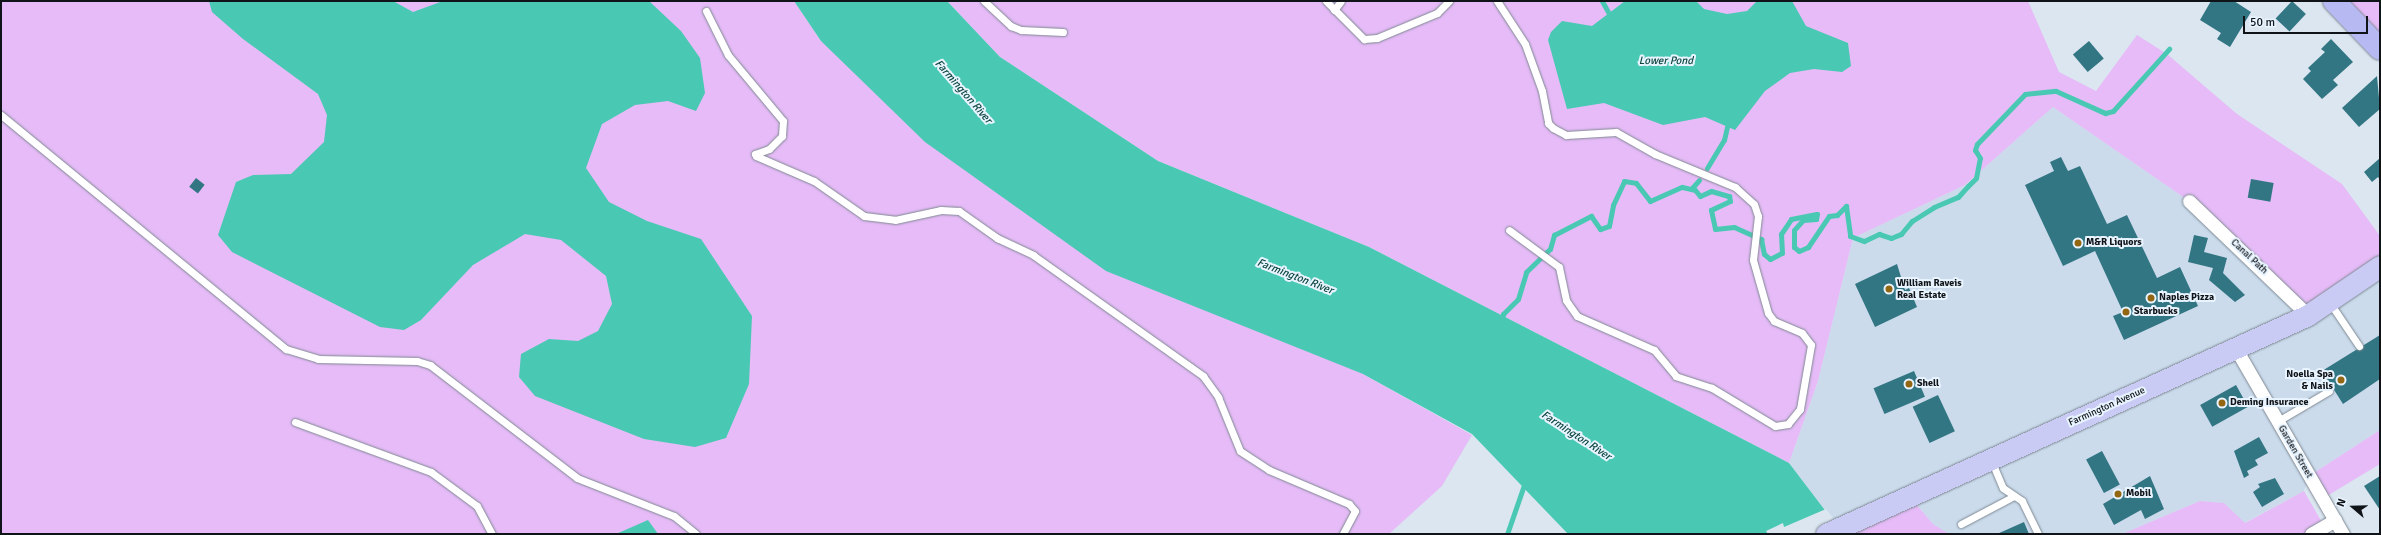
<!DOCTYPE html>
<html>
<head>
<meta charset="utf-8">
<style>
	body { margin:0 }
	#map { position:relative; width:2381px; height:535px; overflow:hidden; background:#dbe6f1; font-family:Signika,sans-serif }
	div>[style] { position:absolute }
	.built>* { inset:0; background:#cbdbec }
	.green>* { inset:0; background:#e6bbf7 }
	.water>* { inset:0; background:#49c9b3 }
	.pier>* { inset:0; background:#dbe6f1 }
	.stream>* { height:5px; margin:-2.5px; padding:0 2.5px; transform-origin:2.5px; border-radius:2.5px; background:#49c9b3 }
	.building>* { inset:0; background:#337683; transform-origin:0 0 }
	.roads { filter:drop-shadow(0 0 1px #7f8993) drop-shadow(0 0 1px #7f8993) }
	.service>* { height:7px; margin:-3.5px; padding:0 3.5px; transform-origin:3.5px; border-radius:3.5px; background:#fff }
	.minor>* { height:13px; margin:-6.5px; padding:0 6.5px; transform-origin:6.5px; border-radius:6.5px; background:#fff }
	.primary>* { height:21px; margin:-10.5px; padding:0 10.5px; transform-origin:10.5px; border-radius:10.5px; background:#c9cbf5 }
	.trunk>* { height:22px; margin:-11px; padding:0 11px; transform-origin:11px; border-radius:11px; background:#b7baf2 }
	.dots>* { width:11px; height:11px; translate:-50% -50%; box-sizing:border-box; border:2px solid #e8f4ff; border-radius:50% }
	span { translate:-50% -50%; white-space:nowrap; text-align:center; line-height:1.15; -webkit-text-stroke:4px #e8f4ff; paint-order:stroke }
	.poi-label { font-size:10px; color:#101317; font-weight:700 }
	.left { translate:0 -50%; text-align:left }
	.right { translate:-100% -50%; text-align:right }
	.street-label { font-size:10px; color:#101317 }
	.water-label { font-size:11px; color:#0e463d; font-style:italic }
	.frame { position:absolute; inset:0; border:2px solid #101317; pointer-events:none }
	.north { position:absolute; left:2333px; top:487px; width:40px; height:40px; -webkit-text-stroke:3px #e8f4ff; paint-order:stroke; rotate:290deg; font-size:11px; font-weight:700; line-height:16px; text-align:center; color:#101317 }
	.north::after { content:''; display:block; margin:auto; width:14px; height:18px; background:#101317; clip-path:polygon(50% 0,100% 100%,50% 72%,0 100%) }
	.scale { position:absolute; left:2243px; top:16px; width:125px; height:18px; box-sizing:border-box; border:2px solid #101317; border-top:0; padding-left:5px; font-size:12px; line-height:14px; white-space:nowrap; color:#101317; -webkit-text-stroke:3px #e8f4ff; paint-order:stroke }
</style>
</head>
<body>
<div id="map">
	<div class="built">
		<i style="clip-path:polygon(2053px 107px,2189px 201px,2380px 266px,2380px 430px,2309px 476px,2304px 491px,2244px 523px,2224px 503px,2200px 501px,2122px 534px,1949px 534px,1933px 524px,1910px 497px,1838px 529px,1789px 463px,1818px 381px,1853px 238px,1965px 185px)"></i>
	</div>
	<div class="green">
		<i style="clip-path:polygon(1px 1px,794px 1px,821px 41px,1363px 374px,1472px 435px,1442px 486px,1389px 534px,1px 534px)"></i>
		<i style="clip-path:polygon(947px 1px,2028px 1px,2059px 72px,2096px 91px,2137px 35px,2167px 54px,2237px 114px,2342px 184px,2380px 236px,2380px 266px,2308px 315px,2189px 201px,2053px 107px,1965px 185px,1853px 238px,1818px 381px,1789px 463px,1369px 247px,1158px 161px,1000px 57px)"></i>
		<i style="clip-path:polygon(2348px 1px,2380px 1px,2380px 36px)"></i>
		<i style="clip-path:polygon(2380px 430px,2380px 464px,2322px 499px,2309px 476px)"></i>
		<i style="clip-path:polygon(2304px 491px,2324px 526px,2311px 534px,2122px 534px,2200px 501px,2224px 503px,2245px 523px)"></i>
		<i style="clip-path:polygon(1910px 497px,1933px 524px,1949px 534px,1843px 534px)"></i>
	</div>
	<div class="water">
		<i style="clip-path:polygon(209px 1px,393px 1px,413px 12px,443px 1px,649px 1px,681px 31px,700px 58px,705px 93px,696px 111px,668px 101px,635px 105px,602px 124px,586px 168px,609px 202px,647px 221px,701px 239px,752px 316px,749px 384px,726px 438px,695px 447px,644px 439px,535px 396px,519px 377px,521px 354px,549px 339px,578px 341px,598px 331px,612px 304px,606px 276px,561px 240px,525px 234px,473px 265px,421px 320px,404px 330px,380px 327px,232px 252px,218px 235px,236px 182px,253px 175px,291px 174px,324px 142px,327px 115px,318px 94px,243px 39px,212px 12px)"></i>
		<i style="clip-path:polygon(794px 1px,947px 1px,1000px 57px,1158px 161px,1369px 247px,1789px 463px,1843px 534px,1568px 534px,1472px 434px,1363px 374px,1106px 271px,925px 142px,821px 41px)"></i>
		<i style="clip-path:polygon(1625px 1px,1696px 1px,1704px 9px,1727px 14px,1747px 11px,1757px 1px,1792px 1px,1806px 26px,1848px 43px,1851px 66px,1842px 72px,1814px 69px,1790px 73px,1765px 91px,1735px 130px,1705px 117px,1663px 125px,1604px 103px,1567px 109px,1548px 40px,1551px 32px,1562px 21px,1592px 26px)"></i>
		<i style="clip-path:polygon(648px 520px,658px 534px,616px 534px)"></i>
	</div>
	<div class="pier">
		<i style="clip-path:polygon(1826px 509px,1845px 534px,1768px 534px,1766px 531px,1783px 523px,1784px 527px)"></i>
	</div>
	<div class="stream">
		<i style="left:1602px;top:1px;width:21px;rotate:61deg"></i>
		<i style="left:1707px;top:168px;width:33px;rotate:-59deg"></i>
		<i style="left:1724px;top:140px;width:18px;rotate:-77deg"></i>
		<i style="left:1691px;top:189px;width:12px;rotate:-48deg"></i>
		<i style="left:1502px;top:321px;width:7px;rotate:-82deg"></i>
		<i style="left:1503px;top:314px;width:21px;rotate:-45deg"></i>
		<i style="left:1518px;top:299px;width:28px;rotate:-73deg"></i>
		<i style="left:1526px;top:272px;width:33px;rotate:-44deg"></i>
		<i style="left:1550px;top:249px;width:15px;rotate:-74deg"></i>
		<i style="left:1554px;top:235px;width:42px;rotate:-27.2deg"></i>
		<i style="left:1591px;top:216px;width:16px;rotate:55deg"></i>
		<i style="left:1600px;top:229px;width:9px;rotate:-18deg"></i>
		<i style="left:1609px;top:226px;width:21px;rotate:-79deg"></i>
		<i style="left:1613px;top:205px;width:26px;rotate:-65deg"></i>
		<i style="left:1624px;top:181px;width:12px;rotate:9deg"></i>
		<i style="left:1636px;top:183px;width:23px;rotate:52deg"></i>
		<i style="left:1650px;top:201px;width:35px;rotate:-24deg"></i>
		<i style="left:1682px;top:187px;width:13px;rotate:13deg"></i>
		<i style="left:1695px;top:190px;width:8px;rotate:50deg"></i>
		<i style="left:1700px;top:196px;width:12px;rotate:-24deg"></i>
		<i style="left:1711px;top:191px;width:19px;rotate:16deg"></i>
		<i style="left:1729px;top:196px;width:5px;rotate:79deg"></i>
		<i style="left:1730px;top:201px;width:21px;rotate:155deg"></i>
		<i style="left:1711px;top:210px;width:19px;rotate:78deg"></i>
		<i style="left:1715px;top:229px;width:19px;rotate:-6deg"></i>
		<i style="left:1734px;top:227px;width:30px;rotate:24deg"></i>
		<i style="left:1761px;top:239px;width:15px;rotate:79deg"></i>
		<i style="left:1764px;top:254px;width:8px;rotate:40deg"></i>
		<i style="left:1770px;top:259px;width:13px;rotate:-27deg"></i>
		<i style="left:1782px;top:253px;width:19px;rotate:-93deg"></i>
		<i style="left:1781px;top:234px;width:18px;rotate:-56deg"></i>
		<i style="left:1791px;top:219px;width:26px;rotate:-11deg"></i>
		<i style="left:1817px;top:214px;width:5px;rotate:101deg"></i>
		<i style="left:1816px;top:219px;width:13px;rotate:176deg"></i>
		<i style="left:1803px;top:220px;width:13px;rotate:132deg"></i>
		<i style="left:1794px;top:230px;width:17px;rotate:90deg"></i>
		<i style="left:1794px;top:247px;width:6px;rotate:39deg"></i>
		<i style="left:1799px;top:251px;width:10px;rotate:-24deg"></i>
		<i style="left:1808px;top:247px;width:37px;rotate:-56deg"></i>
		<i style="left:1829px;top:216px;width:8px;rotate:-7deg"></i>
		<i style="left:1837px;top:215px;width:13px;rotate:-45deg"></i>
		<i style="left:1846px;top:206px;width:30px;rotate:82deg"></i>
		<i style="left:1850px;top:236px;width:15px;rotate:20deg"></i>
		<i style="left:1864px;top:241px;width:17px;rotate:-25deg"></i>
		<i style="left:1879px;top:234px;width:13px;rotate:18deg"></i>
		<i style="left:1891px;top:238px;width:11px;rotate:-22deg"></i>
		<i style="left:1901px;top:234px;width:17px;rotate:-50deg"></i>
		<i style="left:1912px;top:221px;width:26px;rotate:-32deg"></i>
		<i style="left:1934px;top:207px;width:26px;rotate:-23deg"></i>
		<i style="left:1958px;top:197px;width:15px;rotate:-48deg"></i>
		<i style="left:1968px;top:186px;width:11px;rotate:-45deg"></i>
		<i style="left:1976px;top:178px;width:20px;rotate:-79deg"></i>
		<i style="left:1980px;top:158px;width:9px;rotate:-122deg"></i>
		<i style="left:1975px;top:150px;width:6px;rotate:-72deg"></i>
		<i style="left:1977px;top:144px;width:69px;rotate:-46.2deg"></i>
		<i style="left:2025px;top:94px;width:31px;rotate:-6deg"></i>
		<i style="left:2056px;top:91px;width:54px;rotate:24.2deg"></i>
		<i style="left:2105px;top:113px;width:8px;rotate:-14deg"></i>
		<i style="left:2113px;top:111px;width:84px;rotate:-47.9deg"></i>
		<i style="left:1507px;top:534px;width:55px;rotate:-70.9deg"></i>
	</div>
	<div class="building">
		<i style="clip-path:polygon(2211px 1px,2234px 1px,2251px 12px,2230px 47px,2217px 39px,2221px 33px,2200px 20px)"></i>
		<i style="left:2292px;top:1px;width:19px;height:24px;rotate:43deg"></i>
		<i style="clip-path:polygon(2331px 39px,2353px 62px,2333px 80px,2338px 85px,2322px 99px,2303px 79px,2311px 71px,2308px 68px,2325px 52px,2321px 49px)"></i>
		<i style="left:2089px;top:41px;width:23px;height:21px;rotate:50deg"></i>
		<i style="clip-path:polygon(2377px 76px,2380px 109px,2359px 127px,2342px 108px)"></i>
		<i style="clip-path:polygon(2061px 157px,2068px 171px,2080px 166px,2107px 224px,2127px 215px,2157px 278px,2180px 267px,2198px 306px,2124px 340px,2113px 316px,2123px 312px,2095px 251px,2063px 266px,2025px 185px,2054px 171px,2050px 162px)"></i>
		<i style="clip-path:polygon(2380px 158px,2380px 180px,2378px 177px,2372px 182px,2364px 172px)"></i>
		<i style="left:196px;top:178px;width:11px;height:11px;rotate:38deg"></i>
		<i style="left:2251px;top:179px;width:23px;height:19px;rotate:10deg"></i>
		<i style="clip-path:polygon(2194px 235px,2208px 238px,2204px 252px,2227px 258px,2223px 273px,2245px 295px,2235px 302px,2209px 280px,2213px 268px,2188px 262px)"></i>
		<i style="clip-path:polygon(1897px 264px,1905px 290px,1909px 288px,1917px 307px,1875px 327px,1855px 284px)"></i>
		<i style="clip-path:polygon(2380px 335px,2380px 379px,2343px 404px,2322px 371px)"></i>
		<i style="left:1914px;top:371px;width:28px;height:44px;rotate:67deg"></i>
		<i style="left:2236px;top:385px;width:25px;height:41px;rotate:61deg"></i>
		<i style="left:1938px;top:395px;width:40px;height:28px;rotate:65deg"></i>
		<i style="clip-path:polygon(2259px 437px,2268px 453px,2255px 460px,2258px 465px,2247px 471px,2249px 475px,2244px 478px,2234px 451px)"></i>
		<i style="left:2102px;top:451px;width:38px;height:18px;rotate:62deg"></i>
		<i style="clip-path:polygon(2150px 476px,2164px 509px,2145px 519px,2141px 510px,2114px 525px,2103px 504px)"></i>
		<i style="clip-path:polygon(2380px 476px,2380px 510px,2364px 486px)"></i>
		<i style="clip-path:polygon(2275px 478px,2284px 494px,2262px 507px,2253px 492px,2260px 487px,2258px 484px)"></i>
		<i style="clip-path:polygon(2024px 522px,2029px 534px,1997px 534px)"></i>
	</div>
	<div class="roads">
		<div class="service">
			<i style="left:984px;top:1px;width:37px;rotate:43deg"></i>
			<i style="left:1011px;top:26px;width:11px;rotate:22deg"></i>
			<i style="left:1021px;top:30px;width:42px;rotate:2.7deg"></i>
			<i style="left:1326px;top:1px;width:54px;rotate:45deg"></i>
			<i style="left:1364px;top:39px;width:13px;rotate:-4deg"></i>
			<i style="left:1377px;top:38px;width:65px;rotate:-22.6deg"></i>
			<i style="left:1437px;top:13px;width:17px;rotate:-45deg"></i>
			<i style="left:1497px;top:1px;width:51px;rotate:56.9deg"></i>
			<i style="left:1525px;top:44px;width:50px;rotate:70.1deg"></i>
			<i style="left:1542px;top:91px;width:33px;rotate:79deg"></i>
			<i style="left:1548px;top:123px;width:7px;rotate:45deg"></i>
			<i style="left:1553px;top:128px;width:15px;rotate:28deg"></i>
			<i style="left:1566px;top:135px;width:50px;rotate:-3.4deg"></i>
			<i style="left:1616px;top:132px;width:45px;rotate:29.4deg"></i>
			<i style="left:1655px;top:154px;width:87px;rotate:22.4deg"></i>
			<i style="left:1735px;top:187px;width:25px;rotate:42deg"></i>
			<i style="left:1754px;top:204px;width:13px;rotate:72deg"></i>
			<i style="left:1758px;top:216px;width:44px;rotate:96.5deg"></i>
			<i style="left:1753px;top:260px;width:55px;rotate:74.2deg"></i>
			<i style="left:1768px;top:313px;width:10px;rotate:53deg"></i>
			<i style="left:1774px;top:321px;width:30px;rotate:23deg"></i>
			<i style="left:1802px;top:333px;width:15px;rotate:53deg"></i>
			<i style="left:1811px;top:345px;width:65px;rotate:99.8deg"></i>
			<i style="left:1800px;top:409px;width:19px;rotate:129deg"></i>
			<i style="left:1788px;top:424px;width:13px;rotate:171deg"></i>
			<i style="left:1775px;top:426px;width:74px;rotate:-148.9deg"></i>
			<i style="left:1712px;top:388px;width:38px;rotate:-162deg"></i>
			<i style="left:1676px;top:376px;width:34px;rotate:-130deg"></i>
			<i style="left:1654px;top:350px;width:84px;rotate:-156.2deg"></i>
			<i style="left:1577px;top:316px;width:19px;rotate:-125deg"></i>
			<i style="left:1566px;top:300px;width:34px;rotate:-102deg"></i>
			<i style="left:1559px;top:267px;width:62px;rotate:-143.5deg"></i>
			<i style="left:1334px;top:10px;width:11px;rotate:-52deg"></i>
			<i style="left:706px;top:11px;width:49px;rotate:63.4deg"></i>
			<i style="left:728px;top:55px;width:86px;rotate:50.2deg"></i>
			<i style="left:783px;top:121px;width:15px;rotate:94deg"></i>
			<i style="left:782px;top:136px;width:18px;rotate:135deg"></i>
			<i style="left:769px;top:149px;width:15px;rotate:160deg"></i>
			<i style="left:755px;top:154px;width:2px;rotate:63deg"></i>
			<i style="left:756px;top:156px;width:63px;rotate:23.3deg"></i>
			<i style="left:814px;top:181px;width:61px;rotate:35deg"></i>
			<i style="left:864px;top:216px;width:31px;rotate:7deg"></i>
			<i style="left:895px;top:220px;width:47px;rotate:-12.3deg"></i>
			<i style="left:941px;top:210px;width:18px;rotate:3deg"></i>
			<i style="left:959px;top:211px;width:47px;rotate:35.4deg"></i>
			<i style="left:997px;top:238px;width:40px;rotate:25deg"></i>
			<i style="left:1033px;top:255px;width:209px;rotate:35.4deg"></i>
			<i style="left:1203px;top:376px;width:26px;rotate:54deg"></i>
			<i style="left:1218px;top:397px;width:58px;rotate:67.8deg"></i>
			<i style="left:1240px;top:451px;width:35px;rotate:33deg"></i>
			<i style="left:1269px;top:470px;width:87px;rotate:23deg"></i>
			<i style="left:1349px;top:504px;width:9px;rotate:49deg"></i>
			<i style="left:1355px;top:511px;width:26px;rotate:118deg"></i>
			<i style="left:1px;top:115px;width:369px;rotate:39.4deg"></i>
			<i style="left:286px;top:349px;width:34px;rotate:17deg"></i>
			<i style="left:318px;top:359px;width:99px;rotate:1.2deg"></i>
			<i style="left:417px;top:361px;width:14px;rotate:17deg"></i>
			<i style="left:430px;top:365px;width:185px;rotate:37.5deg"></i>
			<i style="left:577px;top:478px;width:104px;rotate:21.4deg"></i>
			<i style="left:674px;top:516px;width:28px;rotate:39deg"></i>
			<i style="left:2330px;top:303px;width:52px;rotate:56deg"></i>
			<i style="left:2278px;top:421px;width:59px;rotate:-30.5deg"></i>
			<i style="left:295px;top:422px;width:145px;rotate:20.2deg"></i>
			<i style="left:431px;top:472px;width:57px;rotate:36.5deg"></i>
			<i style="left:477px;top:506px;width:32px;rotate:62deg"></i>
			<i style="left:1991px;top:460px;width:30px;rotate:67deg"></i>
			<i style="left:2003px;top:488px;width:23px;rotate:34deg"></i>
			<i style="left:2022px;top:501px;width:37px;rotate:64deg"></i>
			<i style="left:1961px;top:524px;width:60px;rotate:-27.8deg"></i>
		</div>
		<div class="minor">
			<i style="left:2189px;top:201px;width:165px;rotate:43.8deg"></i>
			<i style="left:2236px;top:349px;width:214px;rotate:60deg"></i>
			<i style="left:2311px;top:534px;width:28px;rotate:-30deg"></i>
		</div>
		<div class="primary">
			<i style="left:1826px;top:534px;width:529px;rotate:-24.43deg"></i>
			<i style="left:2308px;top:315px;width:87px;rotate:-34.2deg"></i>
		</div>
		<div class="trunk">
			<i style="left:2334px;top:1px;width:66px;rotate:46.2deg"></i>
		</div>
	</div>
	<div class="dots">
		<i style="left:2078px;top:243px;background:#936612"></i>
		<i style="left:1889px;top:289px;background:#936612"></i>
		<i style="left:2151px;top:298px;background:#936612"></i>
		<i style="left:2126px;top:312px;background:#936612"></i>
		<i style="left:2341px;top:380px;background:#936612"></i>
		<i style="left:1909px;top:384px;background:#936612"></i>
		<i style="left:2222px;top:403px;background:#936612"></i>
		<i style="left:2118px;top:494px;background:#936612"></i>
	</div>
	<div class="poi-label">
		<span class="left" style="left:2086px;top:243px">M&amp;R Liquors</span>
		<span class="left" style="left:1897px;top:289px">William Raveis<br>Real Estate</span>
		<span class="left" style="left:2159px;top:298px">Naples Pizza</span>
		<span class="left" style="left:2134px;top:312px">Starbucks</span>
		<span class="right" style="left:2333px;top:380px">Noella Spa<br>&amp; Nails</span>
		<span class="left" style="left:1917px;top:384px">Shell</span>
		<span class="left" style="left:2230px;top:403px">Deming Insurance</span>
		<span class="left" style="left:2126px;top:494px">Mobil</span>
	</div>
	<div class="street-label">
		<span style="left:2249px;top:257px;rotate:43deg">Canal Path</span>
		<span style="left:2107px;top:407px;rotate:-24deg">Farmington Avenue</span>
		<span style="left:2295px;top:452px;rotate:60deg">Garden Street</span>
	</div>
	<div class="water-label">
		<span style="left:1666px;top:61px">Lower Pond</span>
		<span style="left:963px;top:92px;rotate:49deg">Farmington River</span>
		<span style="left:1295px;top:277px;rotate:21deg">Farmington River</span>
		<span style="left:1576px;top:436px;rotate:33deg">Farmington River</span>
	</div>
	<div class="frame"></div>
	<div class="north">N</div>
	<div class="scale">50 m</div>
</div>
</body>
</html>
